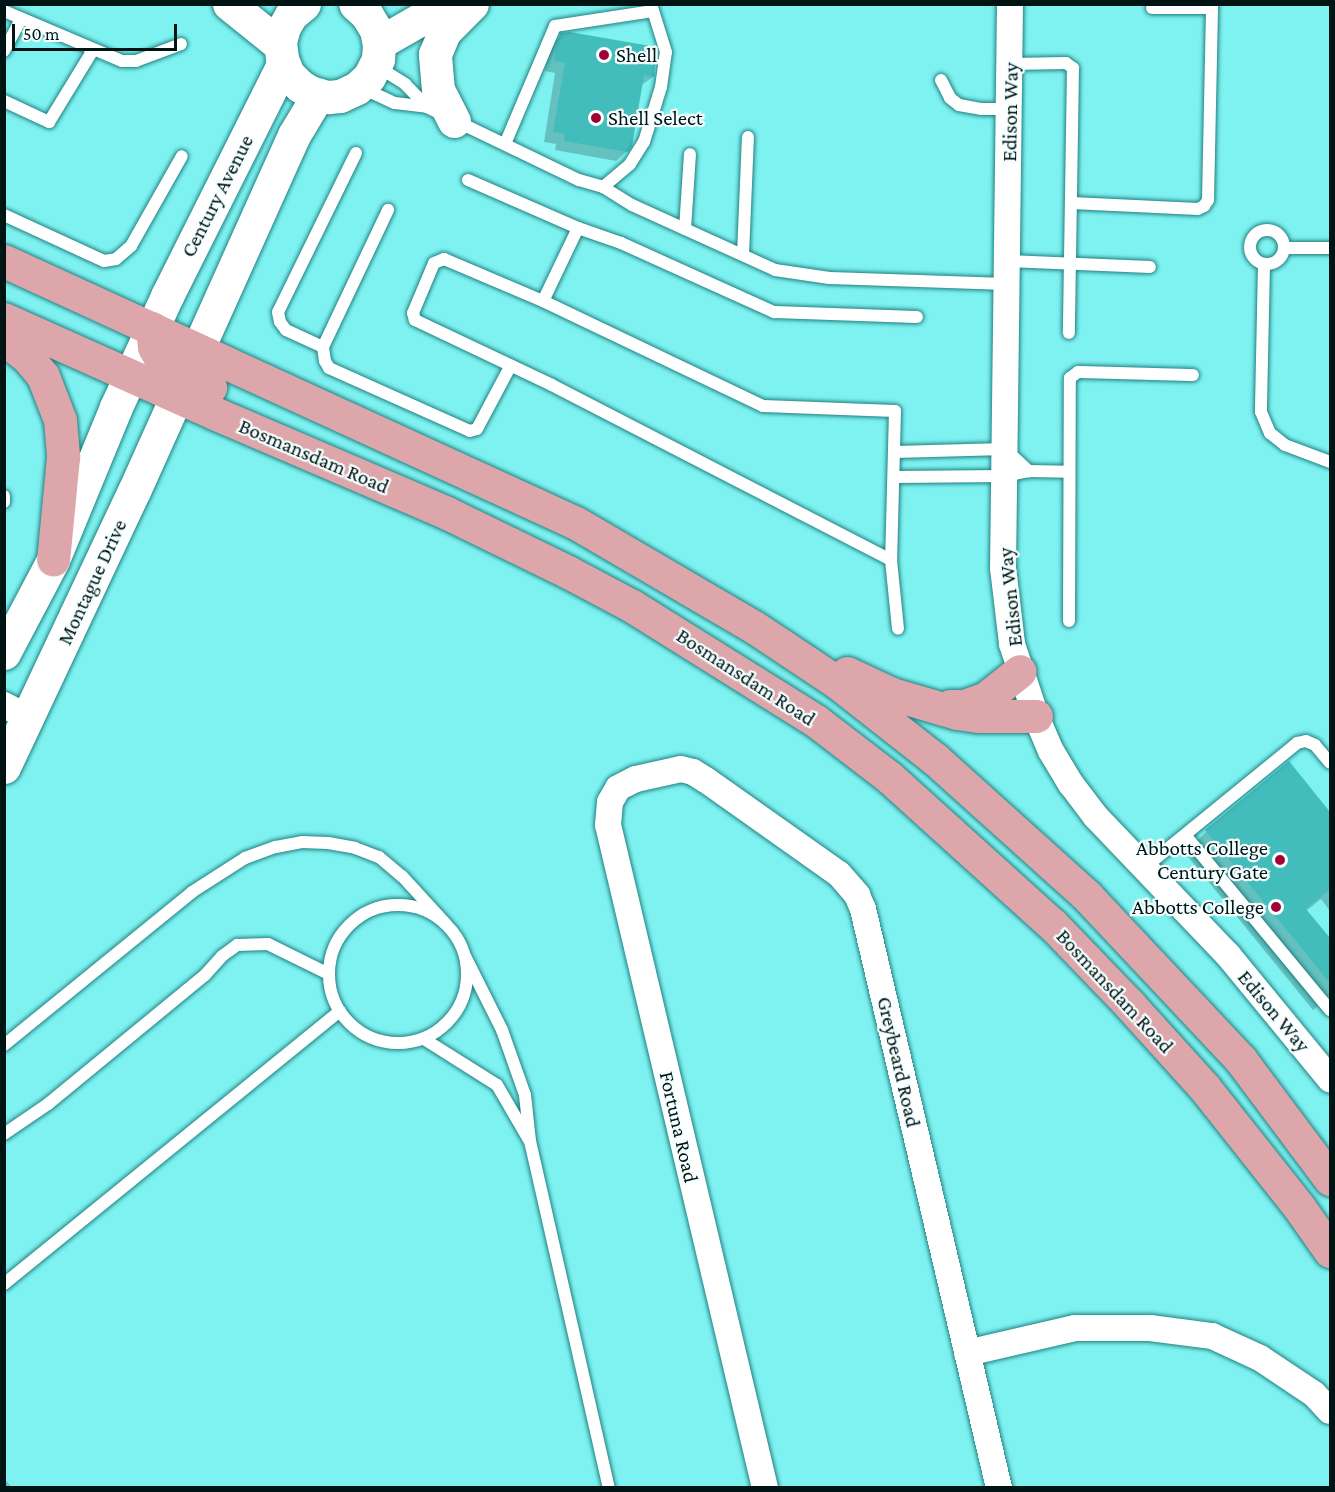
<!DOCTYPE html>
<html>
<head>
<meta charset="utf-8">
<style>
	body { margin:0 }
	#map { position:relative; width:1335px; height:1492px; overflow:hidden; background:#7ef2f1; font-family:"Crimson Pro",serif }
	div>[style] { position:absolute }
	.shadow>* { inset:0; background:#0003 }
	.building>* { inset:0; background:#43bcbc }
	.roads { filter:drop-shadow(0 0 2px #218181) drop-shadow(0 0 2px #218181) }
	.lane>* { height:12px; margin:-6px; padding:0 6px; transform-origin:6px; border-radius:6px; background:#fff }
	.lane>.ring { margin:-6px; padding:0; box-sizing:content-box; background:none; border:12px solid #fff; border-radius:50% }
	.street>* { height:26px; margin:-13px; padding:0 13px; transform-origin:13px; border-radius:13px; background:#fff }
	.secondary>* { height:33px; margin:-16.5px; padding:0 16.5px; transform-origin:16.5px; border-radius:16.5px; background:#fff }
	.primary>* { height:33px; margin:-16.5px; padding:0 16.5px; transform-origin:16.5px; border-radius:16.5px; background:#dca6aa }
	.dots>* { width:16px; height:16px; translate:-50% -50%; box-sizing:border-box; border:3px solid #f5ffff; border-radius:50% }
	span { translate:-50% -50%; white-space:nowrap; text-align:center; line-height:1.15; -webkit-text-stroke:4.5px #f5ffff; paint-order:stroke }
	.poi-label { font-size:21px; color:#001414 }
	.left { translate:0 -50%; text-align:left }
	.right { translate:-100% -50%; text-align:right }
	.street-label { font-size:21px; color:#001414 }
	.frame { position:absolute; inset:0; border:6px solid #001414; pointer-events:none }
	.scale { position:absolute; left:12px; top:24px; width:165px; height:27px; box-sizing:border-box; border:3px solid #001414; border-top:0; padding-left:8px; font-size:18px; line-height:21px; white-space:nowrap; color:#001414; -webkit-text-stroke:4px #f5ffff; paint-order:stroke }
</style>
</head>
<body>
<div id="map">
	<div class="shadow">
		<i style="clip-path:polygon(562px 35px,653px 77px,640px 86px,627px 151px,616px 161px,555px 150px,556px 144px,544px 142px,555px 73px,545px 71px,551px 45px)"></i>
		<i style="clip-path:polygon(1289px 764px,1330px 814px,1330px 911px,1321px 899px,1306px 911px,1330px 940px,1330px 995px,1313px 1010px,1185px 853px,1206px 832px)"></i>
		<i style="clip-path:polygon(4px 1478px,12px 1488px,4px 1488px)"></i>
	</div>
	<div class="building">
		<i style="clip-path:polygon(570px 32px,656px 47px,654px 77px,644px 75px,632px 146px,628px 152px,564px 141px,565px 134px,553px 132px,565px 63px,554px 61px,557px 42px,561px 33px)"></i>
		<i style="clip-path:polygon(1289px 761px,1330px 812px,1330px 889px,1306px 909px,1330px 938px,1330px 983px,1205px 830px)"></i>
	</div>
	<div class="roads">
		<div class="lane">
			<i style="left:1152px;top:8px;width:60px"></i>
			<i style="left:4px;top:11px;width:128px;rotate:23deg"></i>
			<i style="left:122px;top:61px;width:14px"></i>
			<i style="left:136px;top:61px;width:48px;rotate:-20.7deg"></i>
			<i style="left:4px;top:51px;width:36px;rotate:-62deg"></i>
			<i style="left:1011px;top:64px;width:55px;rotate:-1deg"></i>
			<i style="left:1066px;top:63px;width:9px;rotate:36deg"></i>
			<i style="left:1073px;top:68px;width:265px;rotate:90.9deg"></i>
			<i style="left:375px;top:65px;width:36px;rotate:32deg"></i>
			<i style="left:405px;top:84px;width:32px;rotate:46deg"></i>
			<i style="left:941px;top:80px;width:20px;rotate:63deg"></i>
			<i style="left:950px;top:98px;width:11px;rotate:38deg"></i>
			<i style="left:959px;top:105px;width:22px;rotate:10deg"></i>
			<i style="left:981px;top:109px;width:29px"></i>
			<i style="left:360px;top:87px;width:38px;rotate:25deg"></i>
			<i style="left:395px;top:103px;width:32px;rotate:7deg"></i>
			<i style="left:427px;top:107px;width:169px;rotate:25.7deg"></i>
			<i style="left:579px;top:180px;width:25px;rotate:16deg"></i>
			<i style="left:603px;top:187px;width:34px;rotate:32deg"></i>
			<i style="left:632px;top:205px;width:157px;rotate:24.4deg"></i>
			<i style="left:775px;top:270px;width:55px;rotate:8.4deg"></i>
			<i style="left:829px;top:278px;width:179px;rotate:1.9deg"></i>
			<i style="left:4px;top:101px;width:50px;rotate:25deg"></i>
			<i style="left:49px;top:122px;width:84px;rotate:-58.6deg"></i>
			<i style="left:505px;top:144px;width:128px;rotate:-67deg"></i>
			<i style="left:555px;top:26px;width:99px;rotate:-8.7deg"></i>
			<i style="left:356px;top:153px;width:177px;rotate:116.1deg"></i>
			<i style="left:278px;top:312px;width:10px;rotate:79deg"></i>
			<i style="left:280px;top:322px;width:10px;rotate:53deg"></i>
			<i style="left:286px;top:330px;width:41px;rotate:24.7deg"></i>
			<i style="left:323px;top:347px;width:14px;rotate:82deg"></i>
			<i style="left:325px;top:361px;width:8px;rotate:60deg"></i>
			<i style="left:329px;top:368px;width:154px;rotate:24.1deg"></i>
			<i style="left:470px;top:431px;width:7px;rotate:-16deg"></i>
			<i style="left:477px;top:429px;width:72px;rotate:-62deg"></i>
			<i style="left:468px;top:180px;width:120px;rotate:23.6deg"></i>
			<i style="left:578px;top:228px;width:81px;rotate:115.6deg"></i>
			<i style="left:603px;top:187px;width:35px;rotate:-40deg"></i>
			<i style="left:630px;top:164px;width:26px;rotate:-58deg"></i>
			<i style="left:644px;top:142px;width:58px;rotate:-72.8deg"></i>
			<i style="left:661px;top:87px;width:35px;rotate:-82deg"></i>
			<i style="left:666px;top:52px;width:50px;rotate:-107.4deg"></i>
			<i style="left:1072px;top:203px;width:126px;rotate:2.7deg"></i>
			<i style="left:1198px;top:209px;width:7px;rotate:-27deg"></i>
			<i style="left:1204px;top:206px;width:7px;rotate:-56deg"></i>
			<i style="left:1208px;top:200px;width:196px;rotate:-88.8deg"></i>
			<i style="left:4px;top:215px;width:110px;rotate:24.7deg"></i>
			<i style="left:104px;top:261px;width:12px;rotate:-9deg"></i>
			<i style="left:116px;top:259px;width:20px;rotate:-41deg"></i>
			<i style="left:131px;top:246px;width:103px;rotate:-60.5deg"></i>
			<i style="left:578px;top:228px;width:46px;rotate:19.2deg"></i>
			<i style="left:621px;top:243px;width:168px;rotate:24.3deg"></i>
			<i style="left:774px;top:312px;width:143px;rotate:2deg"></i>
			<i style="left:685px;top:229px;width:75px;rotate:-86.2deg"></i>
			<i class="ring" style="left:1250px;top:230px;width:22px;height:22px"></i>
			<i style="left:1284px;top:248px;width:46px"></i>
			<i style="left:743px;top:255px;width:118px;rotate:-87.6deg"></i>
			<i style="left:1008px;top:261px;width:142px;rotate:2.4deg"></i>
			<i style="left:1264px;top:264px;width:148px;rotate:91.2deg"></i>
			<i style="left:1261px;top:412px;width:23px;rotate:67deg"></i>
			<i style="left:1270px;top:433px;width:19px;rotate:39deg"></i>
			<i style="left:1285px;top:445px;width:48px;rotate:20.7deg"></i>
			<i style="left:323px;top:347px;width:152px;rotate:-64.6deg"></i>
			<i style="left:895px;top:452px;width:110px;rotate:-1.6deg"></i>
			<i style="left:1005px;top:449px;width:33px;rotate:43deg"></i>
			<i style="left:894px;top:477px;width:110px;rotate:-0.5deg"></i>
			<i style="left:1004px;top:476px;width:25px;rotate:-11deg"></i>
			<i style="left:1029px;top:471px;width:39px;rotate:1deg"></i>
			<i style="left:4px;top:496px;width:6px;rotate:90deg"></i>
			<i style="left:891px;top:560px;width:382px;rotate:-152.7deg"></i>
			<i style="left:552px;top:385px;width:152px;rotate:-154.6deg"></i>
			<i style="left:415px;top:320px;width:7px;rotate:-106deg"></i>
			<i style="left:413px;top:313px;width:54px;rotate:-67.2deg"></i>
			<i style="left:434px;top:263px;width:11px;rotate:-22deg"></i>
			<i style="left:444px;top:259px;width:108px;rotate:23deg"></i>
			<i style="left:543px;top:301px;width:244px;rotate:25.5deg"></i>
			<i style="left:763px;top:406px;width:132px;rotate:2.2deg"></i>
			<i style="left:895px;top:411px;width:149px;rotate:91.5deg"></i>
			<i style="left:891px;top:560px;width:69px;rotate:84.2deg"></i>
			<i style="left:1069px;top:621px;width:243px;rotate:-89.8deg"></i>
			<i style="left:1070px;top:378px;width:10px;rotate:-37deg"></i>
			<i style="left:1078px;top:372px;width:115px;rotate:1.5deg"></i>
			<i style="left:1186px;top:836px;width:226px;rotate:50.4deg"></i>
			<i style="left:1144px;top:868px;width:198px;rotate:-39.2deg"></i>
			<i style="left:1297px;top:743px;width:9px;rotate:-13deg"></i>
			<i style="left:1306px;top:741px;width:10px;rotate:24deg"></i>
			<i style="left:1315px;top:745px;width:23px;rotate:50deg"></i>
			<i class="ring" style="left:329px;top:905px;width:126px;height:126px"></i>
			<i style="left:465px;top:956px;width:83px;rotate:63.4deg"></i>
			<i style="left:502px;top:1030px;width:69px;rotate:70.5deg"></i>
			<i style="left:525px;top:1095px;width:46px;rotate:83.8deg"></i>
			<i style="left:530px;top:1141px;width:356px;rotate:77.2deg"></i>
			<i style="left:424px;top:1039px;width:86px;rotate:32.2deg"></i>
			<i style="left:497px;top:1085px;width:64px;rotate:59.8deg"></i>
			<i style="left:4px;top:1045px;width:242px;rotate:-39.1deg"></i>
			<i style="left:192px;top:892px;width:63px;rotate:-32.7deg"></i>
			<i style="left:245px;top:858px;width:33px;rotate:-20deg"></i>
			<i style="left:276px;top:847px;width:26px;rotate:-11deg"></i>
			<i style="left:302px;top:842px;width:26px;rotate:2deg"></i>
			<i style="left:328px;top:843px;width:27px;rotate:10deg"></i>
			<i style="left:355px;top:848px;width:26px;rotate:21deg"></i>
			<i style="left:379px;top:857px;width:30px;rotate:40deg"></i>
			<i style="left:402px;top:876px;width:64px;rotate:47.5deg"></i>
			<i style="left:4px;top:1134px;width:53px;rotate:-34.3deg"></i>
			<i style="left:48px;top:1104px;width:203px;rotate:-39.4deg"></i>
			<i style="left:205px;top:975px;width:25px;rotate:-48deg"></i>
			<i style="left:222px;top:956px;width:19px;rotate:-36deg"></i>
			<i style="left:237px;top:945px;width:31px;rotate:-2deg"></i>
			<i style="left:268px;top:944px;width:68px;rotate:26.2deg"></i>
			<i style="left:4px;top:1284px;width:433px;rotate:-39.1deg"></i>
		</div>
		<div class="street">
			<i style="left:1010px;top:4px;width:564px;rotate:90.71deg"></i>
			<i style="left:1003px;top:568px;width:77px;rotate:83.2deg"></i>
			<i style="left:1012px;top:644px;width:76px;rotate:71.6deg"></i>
			<i style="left:1036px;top:716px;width:38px;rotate:67deg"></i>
			<i style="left:1051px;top:751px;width:39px;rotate:59deg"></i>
			<i style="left:1071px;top:784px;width:41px;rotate:52.9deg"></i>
			<i style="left:1096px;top:817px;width:191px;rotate:46.3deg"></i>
			<i style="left:1228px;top:955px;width:161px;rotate:50.6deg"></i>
			<i style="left:4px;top:705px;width:27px;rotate:27deg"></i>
			<i style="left:967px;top:1353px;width:111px;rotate:-13deg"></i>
			<i style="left:1075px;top:1328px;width:75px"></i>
			<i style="left:1150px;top:1328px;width:63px;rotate:7.4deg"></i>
			<i style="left:1212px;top:1336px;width:53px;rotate:24.6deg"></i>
			<i style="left:1260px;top:1358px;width:65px;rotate:33.7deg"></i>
			<i style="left:1314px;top:1394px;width:23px;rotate:47deg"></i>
			<i style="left:765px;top:1488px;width:681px;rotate:-103.32deg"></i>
			<i style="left:608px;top:825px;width:23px;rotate:-85deg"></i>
			<i style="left:610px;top:802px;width:16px;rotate:-60deg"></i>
			<i style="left:618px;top:788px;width:20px;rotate:-27deg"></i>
			<i style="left:636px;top:779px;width:46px;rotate:-12.5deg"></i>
			<i style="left:681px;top:769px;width:12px;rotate:14deg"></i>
			<i style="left:693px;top:772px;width:15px;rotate:32deg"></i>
			<i style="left:706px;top:780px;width:163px;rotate:35.3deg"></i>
			<i style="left:839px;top:874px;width:28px;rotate:49deg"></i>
			<i style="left:857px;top:895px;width:15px;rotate:67deg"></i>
			<i style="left:863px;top:909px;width:595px;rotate:76.78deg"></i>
		</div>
		<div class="secondary">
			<i style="left:229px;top:4px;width:65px;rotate:38.8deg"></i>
			<i style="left:304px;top:4px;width:17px;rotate:140deg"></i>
			<i style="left:291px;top:15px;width:14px;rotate:120deg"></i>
			<i style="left:284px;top:27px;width:16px;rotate:105deg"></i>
			<i style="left:280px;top:42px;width:17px;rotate:83deg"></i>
			<i style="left:282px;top:59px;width:16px;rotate:68deg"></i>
			<i style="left:288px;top:74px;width:17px;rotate:45deg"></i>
			<i style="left:300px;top:86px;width:12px;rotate:31deg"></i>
			<i style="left:310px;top:92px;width:19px;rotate:16deg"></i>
			<i style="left:328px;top:97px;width:12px;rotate:-5deg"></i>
			<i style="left:340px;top:96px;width:19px;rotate:-25deg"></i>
			<i style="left:357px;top:88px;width:16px;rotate:-43deg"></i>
			<i style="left:369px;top:77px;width:20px;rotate:-63deg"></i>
			<i style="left:378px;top:59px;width:14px;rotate:-86deg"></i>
			<i style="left:379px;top:45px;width:15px;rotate:-101deg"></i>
			<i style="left:376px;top:30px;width:17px;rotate:-121deg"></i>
			<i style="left:367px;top:15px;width:16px;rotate:-137deg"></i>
			<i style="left:379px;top:43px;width:62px;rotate:-29.9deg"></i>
			<i style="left:433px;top:12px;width:23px;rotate:-20deg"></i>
			<i style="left:454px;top:121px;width:35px;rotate:-117deg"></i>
			<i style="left:438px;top:90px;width:36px;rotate:-95deg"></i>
			<i style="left:435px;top:54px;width:25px;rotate:-67deg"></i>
			<i style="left:445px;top:31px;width:38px;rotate:-45deg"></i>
			<i style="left:4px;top:653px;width:105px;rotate:-62.2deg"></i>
			<i style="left:53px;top:560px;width:165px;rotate:-67.6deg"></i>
			<i style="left:116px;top:407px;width:122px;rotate:-65.3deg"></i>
			<i style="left:167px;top:296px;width:259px;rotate:-63.4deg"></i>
			<i style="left:4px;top:767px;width:305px;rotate:-64.8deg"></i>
			<i style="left:134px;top:491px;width:390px;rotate:-65.8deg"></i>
			<i style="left:294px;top:135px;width:47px;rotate:-59deg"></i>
		</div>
		<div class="primary">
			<i style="left:4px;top:261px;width:629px;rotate:24.61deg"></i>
			<i style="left:576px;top:523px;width:206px;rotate:30.3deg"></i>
			<i style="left:754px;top:627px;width:101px;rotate:33.7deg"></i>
			<i style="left:838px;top:683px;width:123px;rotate:38.1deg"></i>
			<i style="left:935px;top:759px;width:205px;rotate:42deg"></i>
			<i style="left:1087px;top:896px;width:225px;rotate:46.8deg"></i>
			<i style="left:1241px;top:1060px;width:149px;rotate:53.2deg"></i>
			<i style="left:4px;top:319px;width:230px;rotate:24.1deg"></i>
			<i style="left:214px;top:413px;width:254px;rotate:23.2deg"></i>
			<i style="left:447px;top:513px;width:135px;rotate:26deg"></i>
			<i style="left:568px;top:572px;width:72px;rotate:28deg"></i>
			<i style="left:632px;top:606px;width:217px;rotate:32deg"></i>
			<i style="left:816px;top:721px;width:92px;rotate:37.5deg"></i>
			<i style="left:889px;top:777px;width:221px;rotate:42.1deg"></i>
			<i style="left:1053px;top:925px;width:110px;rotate:46.1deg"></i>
			<i style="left:1129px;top:1004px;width:112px;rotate:47.9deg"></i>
			<i style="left:1204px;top:1087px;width:153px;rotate:51.6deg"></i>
			<i style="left:1299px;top:1207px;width:54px;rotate:54.8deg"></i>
			<i style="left:152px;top:328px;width:19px;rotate:84deg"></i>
			<i style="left:154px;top:347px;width:18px;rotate:61deg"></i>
			<i style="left:163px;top:363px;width:53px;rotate:27.1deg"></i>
			<i style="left:4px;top:339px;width:31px;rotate:38deg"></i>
			<i style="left:28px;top:358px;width:23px;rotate:50deg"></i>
			<i style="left:43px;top:376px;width:47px;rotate:68.9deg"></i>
			<i style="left:60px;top:420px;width:37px;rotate:85deg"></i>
			<i style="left:63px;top:457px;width:103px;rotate:95.5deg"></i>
			<i style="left:847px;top:673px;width:50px;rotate:25deg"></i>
			<i style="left:892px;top:694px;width:68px;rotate:16.3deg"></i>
			<i style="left:957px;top:713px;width:22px;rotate:8deg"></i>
			<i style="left:979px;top:716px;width:57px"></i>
			<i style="left:950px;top:706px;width:14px"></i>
			<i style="left:964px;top:706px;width:23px;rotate:-20deg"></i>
			<i style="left:986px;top:698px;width:43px;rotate:-38.5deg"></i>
		</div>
	</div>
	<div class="dots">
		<i style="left:604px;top:55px;background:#a20335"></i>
		<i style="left:596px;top:118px;background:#a20335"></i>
		<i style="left:1280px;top:860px;background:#a20335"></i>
		<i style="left:1276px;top:907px;background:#a20335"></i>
	</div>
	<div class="poi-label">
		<span class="left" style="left:616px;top:55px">Shell</span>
		<span class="left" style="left:608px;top:118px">Shell Select</span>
		<span class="right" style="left:1268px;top:860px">Abbotts College<br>Century Gate</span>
		<span class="right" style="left:1264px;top:907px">Abbotts College</span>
	</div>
	<div class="street-label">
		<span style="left:1010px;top:112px;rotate:-89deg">Edison Way</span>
		<span style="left:217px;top:196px;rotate:-63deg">Century Avenue</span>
		<span style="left:314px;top:456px;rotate:23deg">Bosmansdam Road</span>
		<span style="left:92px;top:582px;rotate:-65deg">Montague Drive</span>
		<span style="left:1010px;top:597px;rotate:-96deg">Edison Way</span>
		<span style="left:746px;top:677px;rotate:33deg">Bosmansdam Road</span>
		<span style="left:1115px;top:991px;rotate:47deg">Bosmansdam Road</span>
		<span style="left:1274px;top:1011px;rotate:50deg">Edison Way</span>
		<span style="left:899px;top:1062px;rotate:77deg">Greybeard Road</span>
		<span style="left:679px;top:1127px;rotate:77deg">Fortuna Road</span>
	</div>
	<div class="frame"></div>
	<div class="scale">50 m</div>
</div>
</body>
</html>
